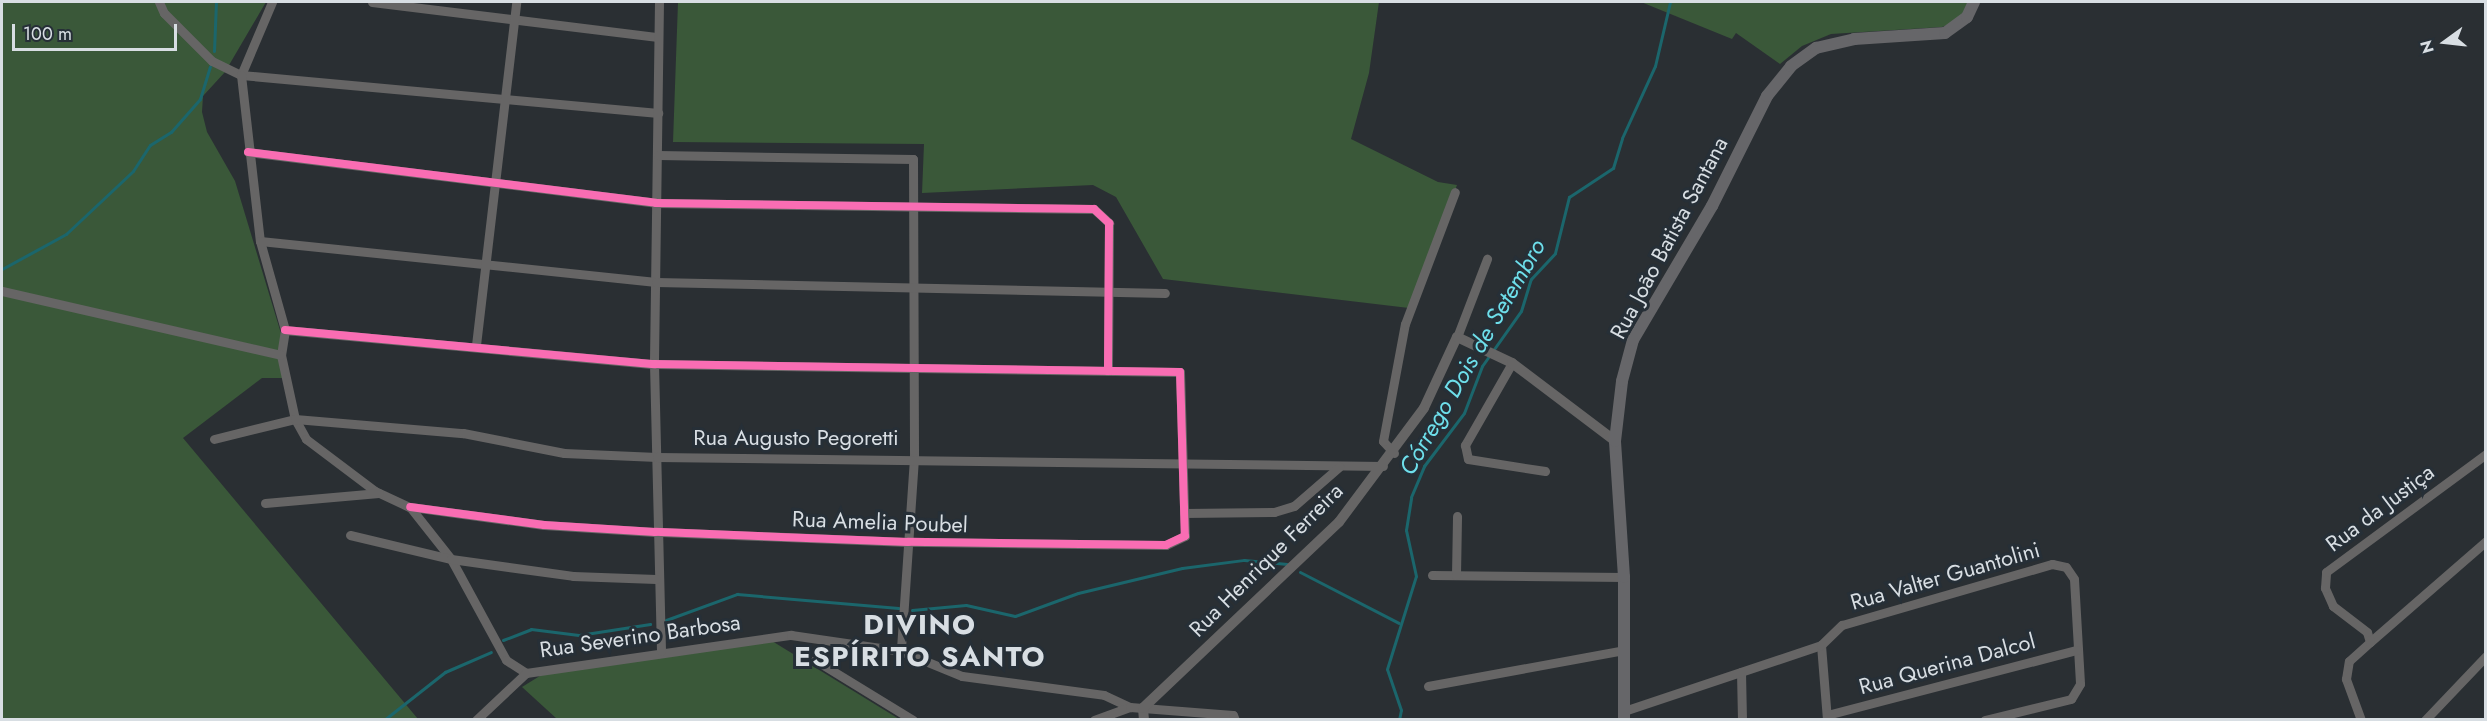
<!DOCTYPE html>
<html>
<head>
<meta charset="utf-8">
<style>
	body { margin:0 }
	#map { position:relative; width:2487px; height:721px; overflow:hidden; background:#2a2f33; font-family:Jost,sans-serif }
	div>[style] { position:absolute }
	.green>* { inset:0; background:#3a5839 }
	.stream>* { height:3px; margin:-1.5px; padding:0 1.5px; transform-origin:1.5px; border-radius:1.5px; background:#1b666c }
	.minor>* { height:9px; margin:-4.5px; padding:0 4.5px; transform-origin:4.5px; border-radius:4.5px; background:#666565 }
	.tertiary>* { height:10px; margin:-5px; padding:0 5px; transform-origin:5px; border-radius:5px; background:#666565 }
	.secondary>* { height:12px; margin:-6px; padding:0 6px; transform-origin:6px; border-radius:6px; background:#666669 }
	.cycleway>* { height:8px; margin:-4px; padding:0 4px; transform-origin:4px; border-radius:4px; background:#f96db3 }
	span { translate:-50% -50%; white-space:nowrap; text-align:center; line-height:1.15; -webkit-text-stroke:6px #262f37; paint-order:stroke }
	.street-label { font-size:22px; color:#d8dee3 }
	.water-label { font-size:24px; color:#6edfeb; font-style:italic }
	.district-label { font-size:28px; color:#d8dee3; font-weight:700; letter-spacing:1.5px }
	.frame { position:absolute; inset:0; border:3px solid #d8dee3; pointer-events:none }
	.north { position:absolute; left:2415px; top:12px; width:60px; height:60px; -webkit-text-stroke:4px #262f37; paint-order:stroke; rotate:255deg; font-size:16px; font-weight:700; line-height:24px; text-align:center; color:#d8dee3 }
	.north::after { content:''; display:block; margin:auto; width:21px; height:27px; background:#d8dee3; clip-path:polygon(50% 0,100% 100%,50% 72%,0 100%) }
	.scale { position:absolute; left:12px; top:24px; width:165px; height:27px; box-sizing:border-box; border:3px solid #d8dee3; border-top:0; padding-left:8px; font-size:18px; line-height:21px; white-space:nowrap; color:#d8dee3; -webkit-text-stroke:4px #262f37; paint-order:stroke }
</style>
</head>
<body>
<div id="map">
	<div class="green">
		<i style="clip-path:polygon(2px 2px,266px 2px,225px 72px,203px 96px,202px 112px,207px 132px,235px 181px,283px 340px,284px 378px,262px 378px,183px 438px,418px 719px,2px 719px)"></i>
		<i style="clip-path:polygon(678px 2px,1379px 2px,1369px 73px,1351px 139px,1438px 182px,1457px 185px,1409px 308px,1163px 279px,1116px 197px,1093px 185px,922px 193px,924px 144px,673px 142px)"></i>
		<i style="clip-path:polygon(1641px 2px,1976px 2px,1953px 23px,1942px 27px,1831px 34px,1802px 46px,1780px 64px,1736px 33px,1732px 39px)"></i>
		<i style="clip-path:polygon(772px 641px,899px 719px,557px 719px,522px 687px,543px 674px)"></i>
	</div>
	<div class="stream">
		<i style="left:214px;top:51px;width:49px;rotate:-87.7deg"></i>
		<i style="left:2px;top:269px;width:73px;rotate:-28.7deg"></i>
		<i style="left:66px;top:234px;width:92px;rotate:-43.2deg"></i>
		<i style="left:133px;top:171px;width:31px;rotate:-57deg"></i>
		<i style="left:150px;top:145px;width:25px;rotate:-32deg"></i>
		<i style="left:171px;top:132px;width:44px;rotate:-48.7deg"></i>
		<i style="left:200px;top:99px;width:34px;rotate:-73deg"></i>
		<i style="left:1300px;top:572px;width:111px;rotate:27.3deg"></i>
		<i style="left:912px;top:610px;width:54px;rotate:-5.3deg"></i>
		<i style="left:966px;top:605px;width:50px;rotate:12.7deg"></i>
		<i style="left:1015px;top:616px;width:67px;rotate:-20.1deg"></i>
		<i style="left:1078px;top:593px;width:107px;rotate:-13.5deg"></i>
		<i style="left:1182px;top:568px;width:63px;rotate:-7.4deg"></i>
		<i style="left:1244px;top:560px;width:43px;rotate:5.3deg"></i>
		<i style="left:666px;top:620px;width:76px;rotate:-20.1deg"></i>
		<i style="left:737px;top:594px;width:162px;rotate:5deg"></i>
		<i style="left:503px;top:640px;width:30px;rotate:-21deg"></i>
		<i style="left:531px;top:629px;width:48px;rotate:7.1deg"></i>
		<i style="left:579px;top:635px;width:72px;rotate:-8.8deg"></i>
		<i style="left:384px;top:720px;width:78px;rotate:-38.2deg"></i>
		<i style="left:445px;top:672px;width:50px;rotate:-23.5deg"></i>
		<i style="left:1399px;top:720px;width:10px;rotate:-79deg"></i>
		<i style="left:1401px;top:710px;width:43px;rotate:-108.9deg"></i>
		<i style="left:1387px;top:669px;width:97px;rotate:-72.7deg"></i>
		<i style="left:1416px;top:576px;width:47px;rotate:-102.3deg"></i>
		<i style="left:1406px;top:530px;width:33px;rotate:-81deg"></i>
		<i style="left:1411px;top:497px;width:34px;rotate:-67deg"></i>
		<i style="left:1424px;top:466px;width:66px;rotate:-53deg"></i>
		<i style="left:1464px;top:413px;width:50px;rotate:-69deg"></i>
		<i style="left:1482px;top:366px;width:67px;rotate:-54.7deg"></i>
		<i style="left:1521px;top:311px;width:34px;rotate:-73deg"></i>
		<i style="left:1531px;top:279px;width:35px;rotate:-47deg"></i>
		<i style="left:1555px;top:253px;width:58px;rotate:-76deg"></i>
		<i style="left:1569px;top:197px;width:53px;rotate:-33.4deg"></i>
		<i style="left:1613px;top:168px;width:31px;rotate:-73deg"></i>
		<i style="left:1622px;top:138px;width:79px;rotate:-65.4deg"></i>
		<i style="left:1655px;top:66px;width:66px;rotate:-76.8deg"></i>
	</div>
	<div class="minor">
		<i style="left:159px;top:2px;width:12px;rotate:66deg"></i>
		<i style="left:164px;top:13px;width:68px;rotate:45deg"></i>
		<i style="left:212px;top:61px;width:32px;rotate:26deg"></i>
		<i style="left:241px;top:75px;width:419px;rotate:5.2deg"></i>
		<i style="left:272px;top:2px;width:79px;rotate:113deg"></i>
		<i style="left:241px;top:75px;width:167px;rotate:83.5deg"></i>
		<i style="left:260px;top:241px;width:92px;rotate:74.3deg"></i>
		<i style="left:285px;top:330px;width:25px;rotate:99deg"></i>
		<i style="left:281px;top:355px;width:66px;rotate:77.7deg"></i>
		<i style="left:295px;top:419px;width:23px;rotate:61deg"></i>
		<i style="left:306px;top:439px;width:86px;rotate:37deg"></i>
		<i style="left:375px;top:491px;width:38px;rotate:25deg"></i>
		<i style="left:410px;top:507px;width:66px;rotate:51.7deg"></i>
		<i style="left:451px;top:559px;width:115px;rotate:61.4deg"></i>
		<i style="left:506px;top:660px;width:24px;rotate:33deg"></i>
		<i style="left:526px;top:673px;width:268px;rotate:-8.2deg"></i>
		<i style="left:791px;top:635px;width:111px;rotate:8.3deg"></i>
		<i style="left:901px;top:651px;width:66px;rotate:22.3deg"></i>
		<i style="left:962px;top:676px;width:143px;rotate:7.6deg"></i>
		<i style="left:1104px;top:695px;width:29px;rotate:25deg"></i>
		<i style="left:372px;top:2px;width:286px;rotate:7deg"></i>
		<i style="left:659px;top:2px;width:362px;rotate:90.8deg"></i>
		<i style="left:654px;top:364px;width:287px;rotate:88.6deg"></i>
		<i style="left:248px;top:152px;width:411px;rotate:7.1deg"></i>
		<i style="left:656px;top:203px;width:438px;rotate:0.8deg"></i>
		<i style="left:1094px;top:209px;width:21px;rotate:43deg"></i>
		<i style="left:1109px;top:223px;width:148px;rotate:90.4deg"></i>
		<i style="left:658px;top:155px;width:255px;rotate:0.9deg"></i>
		<i style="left:913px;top:159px;width:299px;rotate:89.8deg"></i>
		<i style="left:914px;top:458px;width:193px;rotate:93.9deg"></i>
		<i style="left:260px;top:241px;width:398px;rotate:5.9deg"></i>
		<i style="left:656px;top:282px;width:509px;rotate:1.24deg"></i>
		<i style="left:2px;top:291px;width:286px;rotate:12.9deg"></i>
		<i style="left:285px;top:330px;width:371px;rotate:5.3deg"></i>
		<i style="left:654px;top:364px;width:526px;rotate:0.87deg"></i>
		<i style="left:1180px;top:372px;width:164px;rotate:88.3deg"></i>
		<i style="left:1185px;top:536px;width:21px;rotate:155deg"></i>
		<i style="left:1166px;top:545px;width:258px;rotate:-179.3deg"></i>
		<i style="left:908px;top:542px;width:253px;rotate:-177.7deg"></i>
		<i style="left:655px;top:532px;width:111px;rotate:-176.4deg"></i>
		<i style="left:544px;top:525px;width:135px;rotate:-172.3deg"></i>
		<i style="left:1457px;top:337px;width:84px;rotate:-69deg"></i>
		<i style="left:476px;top:345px;width:345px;rotate:-83.3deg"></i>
		<i style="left:1512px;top:363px;width:95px;rotate:119.8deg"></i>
		<i style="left:1465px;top:445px;width:14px;rotate:78deg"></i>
		<i style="left:1468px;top:459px;width:78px;rotate:8.9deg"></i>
		<i style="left:214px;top:439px;width:83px;rotate:-13.9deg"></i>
		<i style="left:295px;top:419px;width:169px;rotate:4.8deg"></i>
		<i style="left:463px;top:433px;width:103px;rotate:11.2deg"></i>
		<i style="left:564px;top:453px;width:93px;rotate:2.5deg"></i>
		<i style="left:657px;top:457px;width:726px;rotate:0.71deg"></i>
		<i style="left:1394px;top:453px;width:16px;rotate:-133deg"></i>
		<i style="left:1383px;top:441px;width:119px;rotate:-79.4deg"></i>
		<i style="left:1405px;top:324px;width:141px;rotate:-69.3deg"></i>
		<i style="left:265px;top:503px;width:114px;rotate:-5deg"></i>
		<i style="left:1184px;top:513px;width:90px;rotate:-0.6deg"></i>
		<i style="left:1274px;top:512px;width:21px;rotate:-17deg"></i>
		<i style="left:1294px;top:506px;width:60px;rotate:-40.9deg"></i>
		<i style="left:350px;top:535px;width:104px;rotate:13.4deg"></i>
		<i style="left:451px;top:559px;width:123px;rotate:7.9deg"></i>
		<i style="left:573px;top:576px;width:83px;rotate:2.1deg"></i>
		<i style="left:1432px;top:575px;width:192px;rotate:0.6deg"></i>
		<i style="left:1456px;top:575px;width:59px;rotate:-89deg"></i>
		<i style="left:2370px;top:642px;width:154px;rotate:-41deg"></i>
		<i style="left:1821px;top:645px;width:75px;rotate:85.4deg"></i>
		<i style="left:815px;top:660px;width:115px;rotate:31.5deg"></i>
		<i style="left:1741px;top:672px;width:48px;rotate:88.8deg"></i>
		<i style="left:1428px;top:686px;width:199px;rotate:-10.4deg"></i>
		<i style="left:1624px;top:711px;width:208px;rotate:-18.5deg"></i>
		<i style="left:1821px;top:645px;width:29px;rotate:-44deg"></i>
		<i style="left:1842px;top:625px;width:219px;rotate:-16.2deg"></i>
		<i style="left:2052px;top:564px;width:14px;rotate:12deg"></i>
		<i style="left:2066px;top:567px;width:14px;rotate:56deg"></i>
		<i style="left:2074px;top:579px;width:105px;rotate:86.7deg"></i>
		<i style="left:2080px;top:684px;width:17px;rotate:121deg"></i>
		<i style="left:2071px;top:699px;width:89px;rotate:166.3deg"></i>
		<i style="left:1827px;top:715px;width:258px;rotate:-14.6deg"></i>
		<i style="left:476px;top:720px;width:69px;rotate:-43.2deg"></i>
		<i style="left:1094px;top:720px;width:38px;rotate:-20deg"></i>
		<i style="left:1130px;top:707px;width:103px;rotate:4.4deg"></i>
		<i style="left:1233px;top:715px;width:5px;rotate:68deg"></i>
		<i style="left:2361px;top:720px;width:44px;rotate:-110.1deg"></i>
		<i style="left:2346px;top:679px;width:18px;rotate:-81deg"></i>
		<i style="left:2349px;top:661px;width:28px;rotate:-42deg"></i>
		<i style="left:2370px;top:642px;width:10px;rotate:-107deg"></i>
		<i style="left:2367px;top:632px;width:43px;rotate:-142.6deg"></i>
		<i style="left:2333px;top:606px;width:20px;rotate:-114deg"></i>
		<i style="left:2325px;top:588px;width:16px;rotate:-86deg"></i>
		<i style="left:2326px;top:572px;width:199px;rotate:-36.4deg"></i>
		<i style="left:2425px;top:720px;width:88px;rotate:-46.4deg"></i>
	</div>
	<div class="tertiary">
		<i style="left:1144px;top:720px;width:12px;rotate:-95deg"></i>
		<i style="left:1143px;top:708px;width:270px;rotate:-43.5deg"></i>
		<i style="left:1339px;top:522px;width:142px;rotate:-53.3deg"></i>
		<i style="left:1424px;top:408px;width:78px;rotate:-65.1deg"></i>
		<i style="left:1457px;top:337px;width:61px;rotate:25.3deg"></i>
		<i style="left:1512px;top:363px;width:129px;rotate:37.1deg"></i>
	</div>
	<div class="secondary">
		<i style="left:1624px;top:720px;width:143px;rotate:-90deg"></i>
		<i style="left:1624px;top:577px;width:136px;rotate:-93.8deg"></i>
		<i style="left:1615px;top:441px;width:60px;rotate:-83.3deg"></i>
		<i style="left:1622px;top:381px;width:42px;rotate:-75deg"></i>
		<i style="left:1633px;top:340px;width:156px;rotate:-59.5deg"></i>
		<i style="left:1712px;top:206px;width:123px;rotate:-63.4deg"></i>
		<i style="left:1767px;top:96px;width:38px;rotate:-51deg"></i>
		<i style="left:1791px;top:66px;width:31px;rotate:-36deg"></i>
		<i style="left:1816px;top:48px;width:39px;rotate:-13deg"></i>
		<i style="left:1854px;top:39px;width:91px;rotate:-3.8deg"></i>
		<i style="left:1945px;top:33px;width:27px;rotate:-36deg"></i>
		<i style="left:1967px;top:17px;width:17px;rotate:-65deg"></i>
	</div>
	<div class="cycleway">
		<i style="left:248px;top:152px;width:411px;rotate:7.1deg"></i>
		<i style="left:656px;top:203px;width:438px;rotate:0.8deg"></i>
		<i style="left:1094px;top:209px;width:21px;rotate:43deg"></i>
		<i style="left:1109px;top:223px;width:148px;rotate:90.4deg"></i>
		<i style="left:285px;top:330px;width:371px;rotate:5.3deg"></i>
		<i style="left:654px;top:364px;width:526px;rotate:0.87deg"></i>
		<i style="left:1180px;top:372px;width:164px;rotate:88.3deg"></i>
		<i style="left:1185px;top:536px;width:21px;rotate:155deg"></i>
		<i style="left:1166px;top:545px;width:258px;rotate:-179.3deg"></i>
		<i style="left:908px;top:542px;width:253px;rotate:-177.7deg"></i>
		<i style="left:655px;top:532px;width:111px;rotate:-176.4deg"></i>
		<i style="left:544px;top:525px;width:135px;rotate:-172.3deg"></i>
	</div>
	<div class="street-label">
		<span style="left:1669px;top:238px;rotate:-62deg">Rua João Batista Santana</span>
		<span style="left:796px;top:438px">Rua Augusto Pegoretti</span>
		<span style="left:2380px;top:508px;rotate:-37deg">Rua da Justiça</span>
		<span style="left:880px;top:522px;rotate:2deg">Rua Amelia Poubel</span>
		<span style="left:1266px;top:560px;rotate:-45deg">Rua Henrique Ferreira</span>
		<span style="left:1945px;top:576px;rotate:-16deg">Rua Valter Guantolini</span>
		<span style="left:640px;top:636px;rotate:-8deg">Rua Severino Barbosa</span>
		<span style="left:1947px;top:664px;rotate:-15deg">Rua Querina Dalcol</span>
	</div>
	<div class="water-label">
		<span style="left:1472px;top:357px;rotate:-60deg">Córrego Dois de Setembro</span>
	</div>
	<div class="district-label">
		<span style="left:920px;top:641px">DIVINO<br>ESPÍRITO SANTO</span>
	</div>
	<div class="frame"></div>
	<div class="north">N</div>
	<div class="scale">100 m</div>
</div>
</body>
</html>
